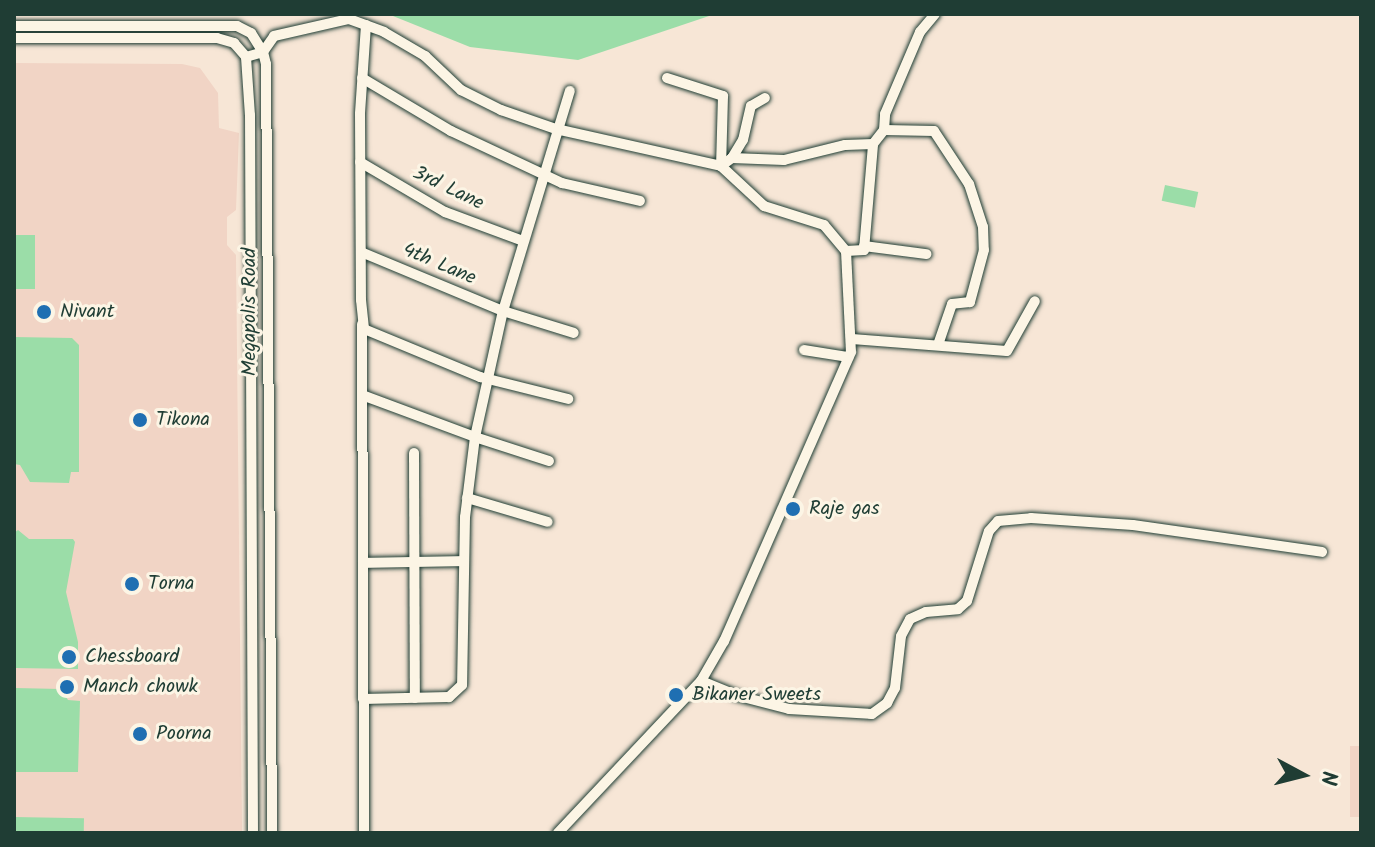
<!DOCTYPE html>
<html>
<head>
<meta charset="utf-8">
<style>
	body { margin:0 }
	#map { position:relative; width:1375px; height:847px; overflow:hidden; background:#f7e6d6; font-family:Kalam,sans-serif }
	div>[style] { position:absolute }
	.built>* { inset:0; background:#f1d4c5; transform-origin:0 0 }
	.green>* { inset:0; background:#9bdda8; transform-origin:0 0 }
	.roads { filter:drop-shadow(0 0 2px #1f3d34) drop-shadow(0 0 2px #1f3d34) }
	.minor>* { height:10px; margin:-5px; padding:0 5px; transform-origin:5px; border-radius:5px; background:#fcf5e5 }
	.dots>* { width:22px; height:22px; translate:-50% -50%; box-sizing:border-box; border:4px solid #fcf5e5; border-radius:50% }
	span { translate:-50% -50%; white-space:nowrap; text-align:center; line-height:1.15; -webkit-text-stroke:6px #fcf5e5; paint-order:stroke }
	.street-label { font-size:20px; color:#1f3d34 }
	.poi-label { font-size:20px; color:#1f3d34 }
	.left { translate:0 -50%; text-align:left }
	.frame { position:absolute; inset:0; border:16px solid #1f3d34; pointer-events:none }
	.north { position:absolute; left:1263px; top:735px; width:80px; height:80px; -webkit-text-stroke:6px #fcf5e5; paint-order:stroke; rotate:97deg; font-size:22px; font-weight:700; line-height:32px; text-align:center; color:#1f3d34 }
	.north::after { content:''; display:block; margin:auto; width:28px; height:36px; background:#1f3d34; clip-path:polygon(50% 0,100% 100%,50% 72%,0 100%) }
</style>
</head>
<body>
<div id="map">
	<div class="built">
		<i style="clip-path:polygon(14px 63px,182px 64px,200px 68px,218px 93px,219px 128px,239px 133px,236px 210px,227px 217px,227px 245px,236px 255px,242px 833px,14px 833px)"></i>
		<i style="left:1350px;top:746px;width:11px;height:71px"></i>
	</div>
	<div class="green">
		<i style="clip-path:polygon(388px 14px,715px 14px,578px 60px,470px 47px)"></i>
		<i style="left:1165px;top:185px;width:34px;height:16px;rotate:12deg"></i>
		<i style="left:14px;top:235px;width:21px;height:54px"></i>
		<i style="clip-path:polygon(14px 337px,72px 338px,79px 345px,79px 472px,71px 472px,69px 483px,30px 482px,20px 465px,14px 464px)"></i>
		<i style="clip-path:polygon(18px 530px,29px 539px,73px 539px,75px 542px,66px 592px,78px 642px,78px 669px,16px 668px,14px 533px)"></i>
		<i style="clip-path:polygon(15px 688px,61px 689px,68px 700px,80px 701px,78px 772px,15px 772px)"></i>
		<i style="left:14px;top:817px;width:70px;height:16px;rotate:1deg"></i>
	</div>
	<div class="roads">
		<div class="minor">
			<i style="left:366px;top:25px;width:89px;rotate:93.9deg"></i>
			<i style="left:360px;top:114px;width:186px;rotate:89.7deg"></i>
			<i style="left:361px;top:300px;width:29px;rotate:84deg"></i>
			<i style="left:364px;top:329px;width:126px;rotate:22.5deg"></i>
			<i style="left:480px;top:377px;width:91px;rotate:14deg"></i>
			<i style="left:14px;top:26px;width:223px"></i>
			<i style="left:237px;top:26px;width:16px;rotate:27deg"></i>
			<i style="left:251px;top:33px;width:22px;rotate:58deg"></i>
			<i style="left:263px;top:52px;width:12px;rotate:76deg"></i>
			<i style="left:266px;top:64px;width:769px;rotate:89.55deg"></i>
			<i style="left:14px;top:38px;width:203px"></i>
			<i style="left:217px;top:38px;width:18px;rotate:16deg"></i>
			<i style="left:234px;top:43px;width:18px;rotate:49deg"></i>
			<i style="left:246px;top:57px;width:58px;rotate:86.1deg"></i>
			<i style="left:250px;top:115px;width:718px;rotate:89.76deg"></i>
			<i style="left:246px;top:57px;width:18px;rotate:-16deg"></i>
			<i style="left:263px;top:52px;width:19px;rotate:-55deg"></i>
			<i style="left:274px;top:36px;width:77px;rotate:-12.8deg"></i>
			<i style="left:349px;top:19px;width:37px;rotate:20deg"></i>
			<i style="left:384px;top:32px;width:48px;rotate:30.3deg"></i>
			<i style="left:425px;top:56px;width:50px;rotate:43.4deg"></i>
			<i style="left:461px;top:90px;width:45px;rotate:26.6deg"></i>
			<i style="left:501px;top:110px;width:58px;rotate:19.1deg"></i>
			<i style="left:556px;top:129px;width:169px;rotate:12.6deg"></i>
			<i style="left:721px;top:166px;width:59px;rotate:42.9deg"></i>
			<i style="left:764px;top:206px;width:63px;rotate:17.6deg"></i>
			<i style="left:824px;top:225px;width:34px;rotate:50deg"></i>
			<i style="left:846px;top:251px;width:101px;rotate:87.2deg"></i>
			<i style="left:851px;top:352px;width:316px;rotate:113.7deg"></i>
			<i style="left:724px;top:641px;width:46px;rotate:119.9deg"></i>
			<i style="left:701px;top:681px;width:209px;rotate:133.3deg"></i>
			<i style="left:362px;top:78px;width:104px;rotate:30.8deg"></i>
			<i style="left:451px;top:131px;width:123px;rotate:25.1deg"></i>
			<i style="left:562px;top:183px;width:80px;rotate:13deg"></i>
			<i style="left:667px;top:78px;width:59px;rotate:17.8deg"></i>
			<i style="left:723px;top:96px;width:70px;rotate:91.6deg"></i>
			<i style="left:884px;top:130px;width:50px;rotate:1.1deg"></i>
			<i style="left:934px;top:131px;width:64px;rotate:56.6deg"></i>
			<i style="left:969px;top:184px;width:45px;rotate:72deg"></i>
			<i style="left:983px;top:227px;width:23px;rotate:88deg"></i>
			<i style="left:984px;top:250px;width:54px;rotate:105.1deg"></i>
			<i style="left:970px;top:302px;width:18px;rotate:174deg"></i>
			<i style="left:952px;top:304px;width:43px;rotate:108.9deg"></i>
			<i style="left:732px;top:158px;width:21px;rotate:-59deg"></i>
			<i style="left:743px;top:140px;width:35px;rotate:-77deg"></i>
			<i style="left:751px;top:106px;width:16px;rotate:-30deg"></i>
			<i style="left:360px;top:162px;width:99px;rotate:30.5deg"></i>
			<i style="left:445px;top:212px;width:83px;rotate:20.4deg"></i>
			<i style="left:721px;top:166px;width:14px;rotate:-36deg"></i>
			<i style="left:732px;top:158px;width:52px;rotate:2.2deg"></i>
			<i style="left:784px;top:160px;width:63px;rotate:-13.8deg"></i>
			<i style="left:845px;top:145px;width:28px;rotate:-2deg"></i>
			<i style="left:873px;top:144px;width:18px;rotate:-52deg"></i>
			<i style="left:884px;top:130px;width:16px;rotate:-86deg"></i>
			<i style="left:885px;top:114px;width:89px;rotate:-66.9deg"></i>
			<i style="left:920px;top:32px;width:23px;rotate:-50deg"></i>
			<i style="left:864px;top:246px;width:63px;rotate:7.4deg"></i>
			<i style="left:846px;top:251px;width:18px;rotate:-3deg"></i>
			<i style="left:864px;top:250px;width:106px;rotate:-85.1deg"></i>
			<i style="left:361px;top:252px;width:154px;rotate:22.6deg"></i>
			<i style="left:503px;top:311px;width:74px;rotate:17.2deg"></i>
			<i style="left:362px;top:324px;width:509px;rotate:89.77deg"></i>
			<i style="left:852px;top:339px;width:155px;rotate:4.4deg"></i>
			<i style="left:1007px;top:351px;width:57px;rotate:-60.8deg"></i>
			<i style="left:804px;top:350px;width:45px;rotate:9deg"></i>
			<i style="left:362px;top:395px;width:121px;rotate:20.4deg"></i>
			<i style="left:475px;top:437px;width:81px;rotate:97.1deg"></i>
			<i style="left:465px;top:517px;width:168px;rotate:91deg"></i>
			<i style="left:462px;top:685px;width:18px;rotate:137deg"></i>
			<i style="left:449px;top:697px;width:86px;rotate:178.7deg"></i>
			<i style="left:414px;top:453px;width:245px;rotate:89.8deg"></i>
			<i style="left:549px;top:461px;width:78px;rotate:-162deg"></i>
			<i style="left:475px;top:437px;width:129px;rotate:-77.5deg"></i>
			<i style="left:503px;top:311px;width:230px;rotate:-73.1deg"></i>
			<i style="left:467px;top:498px;width:84px;rotate:16.5deg"></i>
			<i style="left:363px;top:563px;width:100px;rotate:-1.1deg"></i>
			<i style="left:701px;top:681px;width:37px;rotate:22deg"></i>
			<i style="left:735px;top:695px;width:56px;rotate:14.5deg"></i>
			<i style="left:789px;top:709px;width:83px;rotate:3.4deg"></i>
			<i style="left:872px;top:714px;width:19px;rotate:-36deg"></i>
			<i style="left:887px;top:703px;width:17px;rotate:-62deg"></i>
			<i style="left:895px;top:688px;width:52px;rotate:-83.4deg"></i>
			<i style="left:901px;top:636px;width:19px;rotate:-62deg"></i>
			<i style="left:910px;top:619px;width:17px;rotate:-24deg"></i>
			<i style="left:926px;top:612px;width:32px;rotate:-5deg"></i>
			<i style="left:958px;top:609px;width:12px;rotate:-42deg"></i>
			<i style="left:967px;top:601px;width:73px;rotate:-72.6deg"></i>
			<i style="left:989px;top:531px;width:13px;rotate:-48deg"></i>
			<i style="left:998px;top:521px;width:33px;rotate:-5deg"></i>
			<i style="left:1031px;top:518px;width:102px;rotate:3.9deg"></i>
			<i style="left:1133px;top:525px;width:191px;rotate:8.1deg"></i>
		</div>
	</div>
	<div class="dots">
		<i style="left:44px;top:312px;background:#1f6fb2"></i>
		<i style="left:140px;top:420px;background:#1f6fb2"></i>
		<i style="left:793px;top:509px;background:#1f6fb2"></i>
		<i style="left:132px;top:584px;background:#1f6fb2"></i>
		<i style="left:69px;top:657px;background:#1f6fb2"></i>
		<i style="left:67px;top:687px;background:#1f6fb2"></i>
		<i style="left:676px;top:695px;background:#1f6fb2"></i>
		<i style="left:140px;top:734px;background:#1f6fb2"></i>
	</div>
	<div class="street-label">
		<span style="left:448px;top:189px;rotate:26deg">3rd Lane</span>
		<span style="left:439px;top:265px;rotate:23deg">4th Lane</span>
		<span style="left:250px;top:312px;rotate:-90deg">Megapolis Road</span>
	</div>
	<div class="poi-label">
		<span class="left" style="left:60px;top:312px">Nivant</span>
		<span class="left" style="left:156px;top:420px">Tikona</span>
		<span class="left" style="left:809px;top:509px">Raje gas</span>
		<span class="left" style="left:148px;top:584px">Torna</span>
		<span class="left" style="left:85px;top:657px">Chessboard</span>
		<span class="left" style="left:83px;top:687px">Manch chowk</span>
		<span class="left" style="left:692px;top:695px">Bikaner Sweets</span>
		<span class="left" style="left:156px;top:734px">Poorna</span>
	</div>
	<div class="frame"></div>
	<div class="north">N</div>
</div>
</body>
</html>
